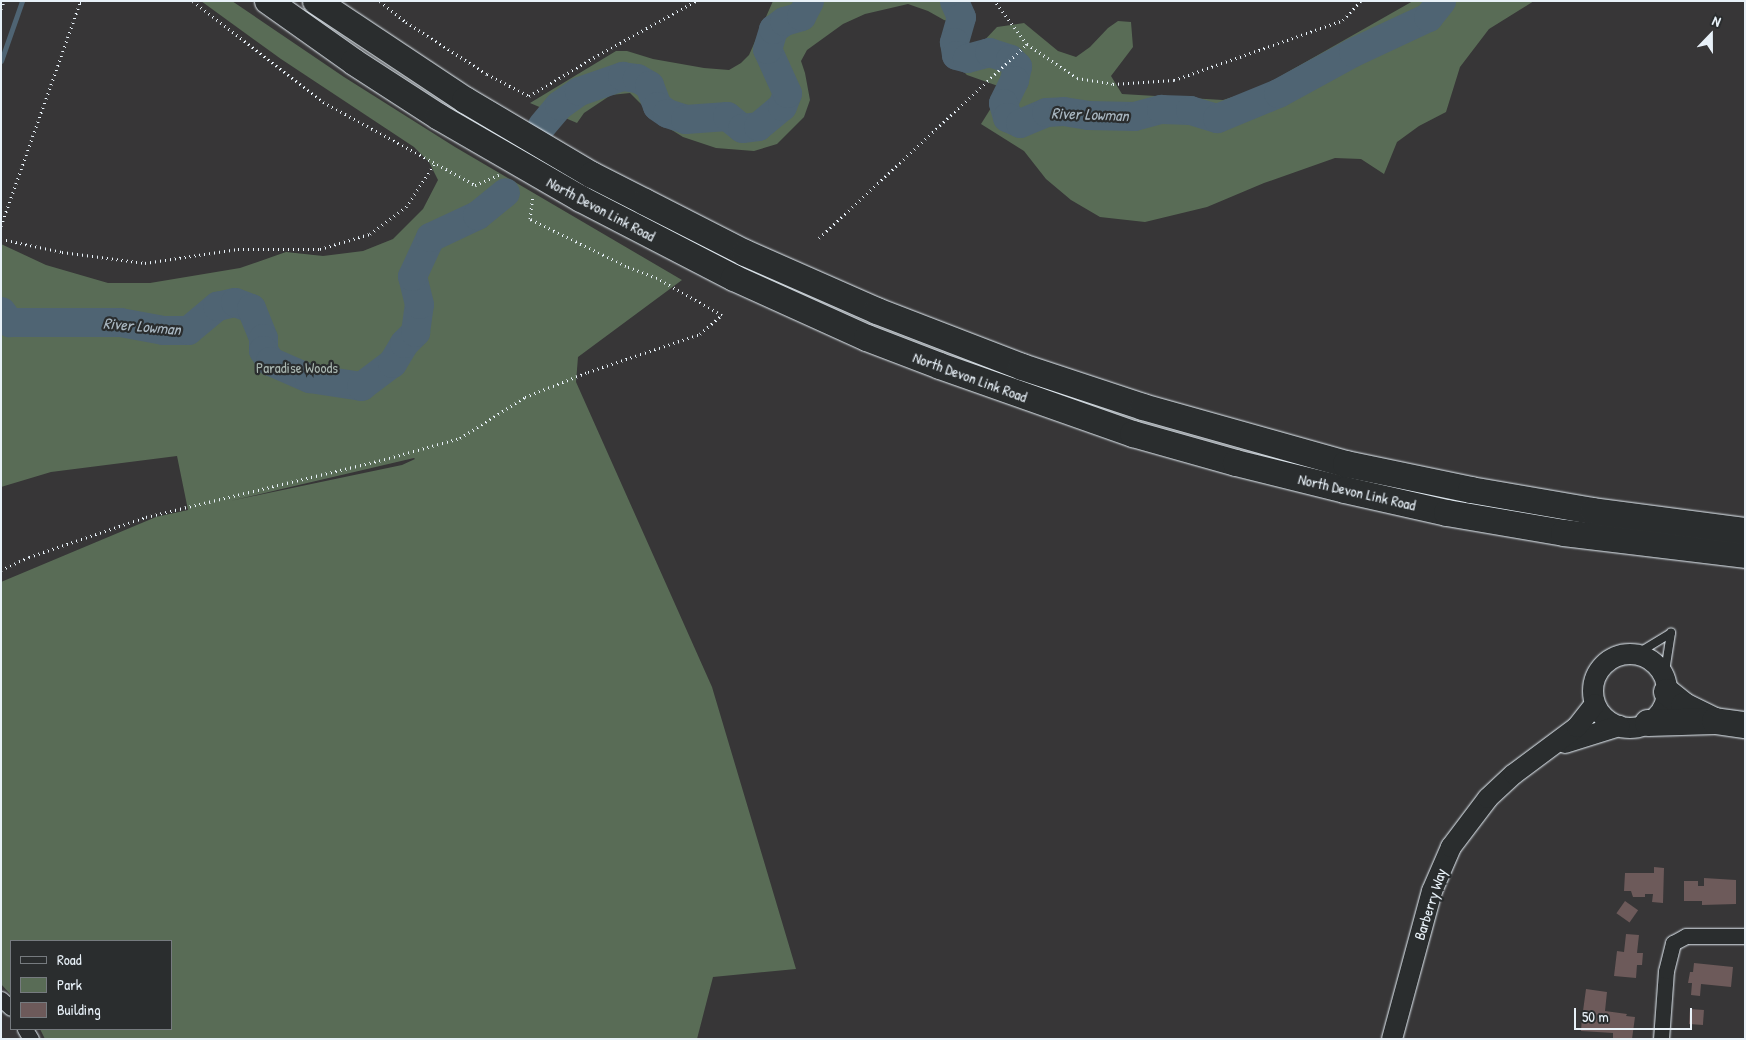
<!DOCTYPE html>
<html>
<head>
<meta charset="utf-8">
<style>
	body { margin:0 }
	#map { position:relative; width:1746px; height:1040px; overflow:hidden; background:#373637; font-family:"Patrick Hand",sans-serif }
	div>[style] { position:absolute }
	.green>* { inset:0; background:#596c56 }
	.stream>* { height:5px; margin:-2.5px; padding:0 2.5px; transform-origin:2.5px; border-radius:2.5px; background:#4f6473 }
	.river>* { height:29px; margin:-14.5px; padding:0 14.5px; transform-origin:14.5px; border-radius:14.5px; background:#4f6473 }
	.building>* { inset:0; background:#6d5a5a; transform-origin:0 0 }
	.path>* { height:3px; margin-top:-1.5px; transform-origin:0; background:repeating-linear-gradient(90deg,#e8f1f8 0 1px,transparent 0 5px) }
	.roads { filter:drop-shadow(0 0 1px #e8f1f8) drop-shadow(0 0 1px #e8f1f8) }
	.lane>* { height:8px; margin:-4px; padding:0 4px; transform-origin:4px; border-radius:4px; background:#2a2d2e }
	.street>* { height:15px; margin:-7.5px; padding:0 7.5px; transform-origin:7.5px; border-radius:7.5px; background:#2a2d2e }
	.secondary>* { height:20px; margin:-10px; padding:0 10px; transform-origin:10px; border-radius:10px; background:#2a2d2e }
	.secondary>.ring { margin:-10px; padding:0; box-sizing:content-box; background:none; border:20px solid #2a2d2e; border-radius:50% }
	.highway>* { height:26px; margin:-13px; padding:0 13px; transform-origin:13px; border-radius:13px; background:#2a2d2e }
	span { translate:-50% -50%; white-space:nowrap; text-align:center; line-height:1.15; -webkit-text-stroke:4.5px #2a2d2e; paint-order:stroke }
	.street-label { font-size:15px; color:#e8f1f8 }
	.park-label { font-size:15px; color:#a8b5af }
	.water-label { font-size:16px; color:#abb9c3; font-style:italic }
	.frame { position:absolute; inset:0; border:2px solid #e8f1f8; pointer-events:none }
	.legend { position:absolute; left:10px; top:940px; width:162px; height:90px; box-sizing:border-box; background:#2a2d2e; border:1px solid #767b7f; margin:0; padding:6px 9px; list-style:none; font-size:15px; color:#e8f1f8 }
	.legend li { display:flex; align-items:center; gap:10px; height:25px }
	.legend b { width:25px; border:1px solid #767b7f }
	.north { position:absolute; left:1686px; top:10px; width:50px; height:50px; -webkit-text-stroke:4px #2a2d2e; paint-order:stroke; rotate:22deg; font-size:14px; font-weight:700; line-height:20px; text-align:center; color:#e8f1f8 }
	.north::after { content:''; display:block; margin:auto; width:18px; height:22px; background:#e8f1f8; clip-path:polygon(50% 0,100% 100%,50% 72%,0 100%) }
	.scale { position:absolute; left:1574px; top:1008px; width:118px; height:22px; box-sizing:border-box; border:2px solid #e8f1f8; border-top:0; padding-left:6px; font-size:15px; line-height:18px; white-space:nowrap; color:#e8f1f8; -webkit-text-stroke:4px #2a2d2e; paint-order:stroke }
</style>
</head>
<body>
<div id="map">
	<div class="green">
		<i style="clip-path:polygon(evenodd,201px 1px,232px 1px,344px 77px,455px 147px,682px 280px,578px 357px,576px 382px,712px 687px,796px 969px,713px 977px,697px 1039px,45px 1039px,40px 1029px,171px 1029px,171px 941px,11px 941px,11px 995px,1px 984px,1px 582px,156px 517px,188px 510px,177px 456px,51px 472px,1px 487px,1px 244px,46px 265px,108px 283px,150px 283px,240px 268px,286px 252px,323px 256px,363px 251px,393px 239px,423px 209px,438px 180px,429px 162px,414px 147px,281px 59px,201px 1px,415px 459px,402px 465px,230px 501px,414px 458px,415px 459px)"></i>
		<i style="clip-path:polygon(773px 1px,967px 1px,973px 19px,970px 26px,944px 20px,928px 11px,908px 4px,865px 14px,843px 24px,807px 50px,801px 61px,805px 73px,810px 100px,804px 117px,777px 144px,754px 151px,716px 148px,683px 137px,659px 122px,630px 93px,611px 95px,584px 113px,577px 123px,530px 103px,616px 51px,627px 51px,653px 59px,704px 68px,729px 70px,741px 63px,749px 55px)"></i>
		<i style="clip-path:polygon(1413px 1px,1534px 1px,1489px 29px,1460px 67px,1446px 112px,1419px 126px,1397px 142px,1384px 174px,1361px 159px,1335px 158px,1264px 183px,1207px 207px,1145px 222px,1100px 217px,1071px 200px,1046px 179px,1024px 151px,981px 124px,996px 100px,998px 86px,967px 75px,962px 70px,979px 46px,997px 27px,1024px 23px,1058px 51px,1076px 57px,1090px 47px,1108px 28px,1118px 21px,1131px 22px,1133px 47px,1111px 76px,1122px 94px,1223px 100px,1258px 89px)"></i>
	</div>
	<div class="stream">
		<i style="left:1px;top:61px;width:64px;rotate:-70.7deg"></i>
	</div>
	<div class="river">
		<i style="left:954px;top:1px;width:17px;rotate:66deg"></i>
		<i style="left:961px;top:17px;width:26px;rotate:106deg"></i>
		<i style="left:954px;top:42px;width:13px;rotate:81deg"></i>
		<i style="left:956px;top:55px;width:11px;rotate:15deg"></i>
		<i style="left:967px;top:58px;width:23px;rotate:-15deg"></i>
		<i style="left:989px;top:52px;width:22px;rotate:18deg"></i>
		<i style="left:1010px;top:59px;width:10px;rotate:45deg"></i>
		<i style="left:1017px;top:66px;width:14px;rotate:102deg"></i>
		<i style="left:1014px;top:80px;width:25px;rotate:116deg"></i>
		<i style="left:1003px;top:103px;width:15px;rotate:74deg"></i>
		<i style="left:1007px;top:117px;width:14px;rotate:25deg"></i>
		<i style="left:1020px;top:123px;width:28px;rotate:-23deg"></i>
		<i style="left:1046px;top:112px;width:17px;rotate:-3deg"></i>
		<i style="left:1063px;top:111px;width:25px;rotate:9deg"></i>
		<i style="left:1088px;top:115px;width:46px;rotate:1.2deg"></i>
		<i style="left:1134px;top:116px;width:28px;rotate:-15deg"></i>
		<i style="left:1161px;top:109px;width:29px;rotate:2deg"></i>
		<i style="left:1190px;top:110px;width:28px;rotate:17deg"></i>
		<i style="left:1217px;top:118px;width:66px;rotate:-22.3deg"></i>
		<i style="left:1278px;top:93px;width:85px;rotate:-28.7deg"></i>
		<i style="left:1353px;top:52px;width:83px;rotate:-25deg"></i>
		<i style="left:1428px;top:17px;width:21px;rotate:-51deg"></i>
		<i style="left:542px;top:125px;width:26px;rotate:-50deg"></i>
		<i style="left:559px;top:105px;width:24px;rotate:-35deg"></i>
		<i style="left:579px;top:91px;width:46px;rotate:-19.2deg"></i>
		<i style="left:622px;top:76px;width:15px;rotate:8deg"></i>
		<i style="left:637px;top:78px;width:14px;rotate:30deg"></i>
		<i style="left:649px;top:85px;width:22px;rotate:69deg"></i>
		<i style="left:657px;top:106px;width:12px;rotate:35deg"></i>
		<i style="left:667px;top:113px;width:19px;rotate:18deg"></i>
		<i style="left:685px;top:119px;width:42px;rotate:-4.1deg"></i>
		<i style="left:727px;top:116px;width:19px;rotate:39deg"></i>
		<i style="left:742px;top:128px;width:16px;rotate:-7deg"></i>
		<i style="left:758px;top:126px;width:31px;rotate:-40deg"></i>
		<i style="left:782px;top:106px;width:14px;rotate:-69deg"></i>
		<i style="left:787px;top:93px;width:48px;rotate:-114.4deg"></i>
		<i style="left:767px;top:49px;width:21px;rotate:-73deg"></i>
		<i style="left:773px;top:29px;width:14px;rotate:-36deg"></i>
		<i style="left:784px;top:21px;width:18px;rotate:-16deg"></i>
		<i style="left:801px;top:16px;width:17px;rotate:-62deg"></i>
		<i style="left:1px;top:311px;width:14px;rotate:54deg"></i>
		<i style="left:9px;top:322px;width:111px"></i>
		<i style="left:120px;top:322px;width:44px;rotate:10.5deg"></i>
		<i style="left:163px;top:330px;width:25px"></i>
		<i style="left:188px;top:330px;width:38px;rotate:-40deg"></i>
		<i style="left:217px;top:306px;width:18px;rotate:-13deg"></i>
		<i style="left:235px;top:302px;width:17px;rotate:21deg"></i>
		<i style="left:251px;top:308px;width:32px;rotate:68deg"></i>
		<i style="left:263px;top:338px;width:12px;rotate:90deg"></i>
		<i style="left:263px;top:350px;width:13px;rotate:58deg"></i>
		<i style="left:270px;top:361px;width:43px;rotate:23.6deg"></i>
		<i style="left:309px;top:378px;width:53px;rotate:8.7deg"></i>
		<i style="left:361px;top:386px;width:39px;rotate:-37deg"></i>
		<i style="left:392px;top:363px;width:23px;rotate:-59deg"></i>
		<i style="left:404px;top:343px;width:16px;rotate:-45deg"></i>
		<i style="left:415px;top:332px;width:28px;rotate:-82deg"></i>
		<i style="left:419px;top:304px;width:29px;rotate:-104deg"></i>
		<i style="left:412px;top:276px;width:43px;rotate:-65.2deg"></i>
		<i style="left:430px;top:237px;width:52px;rotate:-25.1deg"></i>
		<i style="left:477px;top:215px;width:36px;rotate:-39deg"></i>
	</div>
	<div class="building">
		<i style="clip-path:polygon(1654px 867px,1664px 868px,1663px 903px,1652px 902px,1653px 894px,1645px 894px,1645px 897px,1633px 897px,1631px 891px,1624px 891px,1625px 873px,1654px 873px)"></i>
		<i style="clip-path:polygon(1704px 878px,1736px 880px,1736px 904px,1702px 905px,1702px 901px,1684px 901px,1684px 881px,1698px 881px,1698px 886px,1704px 886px)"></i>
		<i style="left:1625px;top:901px;width:16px;height:15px;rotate:35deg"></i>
		<i style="clip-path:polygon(1626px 934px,1639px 935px,1637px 953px,1643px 953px,1642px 965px,1637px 965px,1636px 978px,1614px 976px,1617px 951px,1624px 952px)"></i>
		<i style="clip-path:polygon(1694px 963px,1733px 967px,1731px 987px,1701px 984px,1700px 996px,1691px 995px,1692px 983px,1688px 983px,1690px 972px,1693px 972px)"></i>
		<i style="clip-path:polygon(1586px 989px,1607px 992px,1605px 1011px,1627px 1014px,1626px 1016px,1635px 1017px,1632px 1039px,1613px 1039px,1613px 1033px,1581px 1031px,1582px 1017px,1589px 1018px,1590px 1013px,1594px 1012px,1583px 1011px)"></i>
		<i style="left:1690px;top:1009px;width:14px;height:15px;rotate:4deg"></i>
	</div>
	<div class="path">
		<i style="left:193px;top:1px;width:165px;rotate:37.8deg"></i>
		<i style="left:323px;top:102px;width:173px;rotate:28.6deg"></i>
		<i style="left:475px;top:185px;width:26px;rotate:-23deg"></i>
		<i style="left:380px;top:1px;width:33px;rotate:39deg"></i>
		<i style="left:406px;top:22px;width:96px;rotate:32.7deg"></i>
		<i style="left:487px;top:74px;width:47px;rotate:27.6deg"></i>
		<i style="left:529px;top:96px;width:80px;rotate:-30.7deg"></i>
		<i style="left:598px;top:55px;width:112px;rotate:-28.9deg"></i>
		<i style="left:1px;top:9px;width:9px;rotate:-69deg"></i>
		<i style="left:1027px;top:44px;width:60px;rotate:34.2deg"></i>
		<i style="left:1077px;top:78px;width:36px;rotate:9deg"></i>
		<i style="left:1113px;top:84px;width:61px;rotate:-3.8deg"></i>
		<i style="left:1174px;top:80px;width:179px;rotate:-19.5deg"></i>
		<i style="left:1343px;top:20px;width:26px;rotate:-47deg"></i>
		<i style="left:1px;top:226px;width:237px;rotate:-70.5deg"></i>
		<i style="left:80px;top:3px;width:5px;rotate:-22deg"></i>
		<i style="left:819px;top:238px;width:284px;rotate:-43deg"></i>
		<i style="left:1027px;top:44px;width:54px;rotate:-126.7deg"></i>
		<i style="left:1px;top:239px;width:62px;rotate:12deg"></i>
		<i style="left:62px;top:252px;width:84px;rotate:7.5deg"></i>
		<i style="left:145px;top:263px;width:94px;rotate:-8.6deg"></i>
		<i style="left:238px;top:249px;width:82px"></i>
		<i style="left:320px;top:249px;width:52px;rotate:-16.7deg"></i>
		<i style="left:370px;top:234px;width:45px;rotate:-36.9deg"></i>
		<i style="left:406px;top:207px;width:53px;rotate:-56.6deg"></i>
		<i style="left:1px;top:570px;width:31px;rotate:-25deg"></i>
		<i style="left:29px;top:557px;width:124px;rotate:-18.9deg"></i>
		<i style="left:146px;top:517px;width:250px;rotate:-13.6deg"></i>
		<i style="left:389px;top:458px;width:74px;rotate:-15.7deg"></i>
		<i style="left:460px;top:438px;width:77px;rotate:-32.2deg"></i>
		<i style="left:525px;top:397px;width:68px;rotate:-21.6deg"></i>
		<i style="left:588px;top:372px;width:118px;rotate:-18.7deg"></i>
		<i style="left:700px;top:334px;width:29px;rotate:-41deg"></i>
		<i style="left:722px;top:315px;width:75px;rotate:-150.4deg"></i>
		<i style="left:657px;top:278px;width:33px;rotate:-159deg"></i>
		<i style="left:626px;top:266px;width:107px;rotate:-153.9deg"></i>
		<i style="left:530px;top:219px;width:24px;rotate:-83deg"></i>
	</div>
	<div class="roads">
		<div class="lane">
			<i style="left:1635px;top:655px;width:42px;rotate:-31.4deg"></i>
			<i style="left:1664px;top:678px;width:46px;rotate:-81.2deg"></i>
		</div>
		<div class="street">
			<i style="left:1px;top:999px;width:13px;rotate:42deg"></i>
			<i style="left:25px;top:1029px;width:12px;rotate:59deg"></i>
			<i style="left:1661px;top:1039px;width:68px;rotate:-85.8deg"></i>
			<i style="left:1666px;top:971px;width:29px;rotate:-76deg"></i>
			<i style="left:1673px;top:943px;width:15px;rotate:-28deg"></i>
			<i style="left:1686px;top:936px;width:59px"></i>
		</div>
		<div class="secondary">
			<i class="ring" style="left:1593px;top:654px;width:54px;height:54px"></i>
			<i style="left:1565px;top:743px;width:57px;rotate:-17.5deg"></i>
			<i style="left:1392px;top:1039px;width:153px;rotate:-74.9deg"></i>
			<i style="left:1432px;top:891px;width:48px;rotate:-66.6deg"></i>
			<i style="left:1451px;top:847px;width:61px;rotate:-52.9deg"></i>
			<i style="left:1488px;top:798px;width:35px;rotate:-43deg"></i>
			<i style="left:1514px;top:774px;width:79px;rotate:-36.7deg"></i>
			<i style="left:1577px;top:727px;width:29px;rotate:-52deg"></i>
		</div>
		<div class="highway">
			<i style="left:268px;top:1px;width:105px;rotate:35.3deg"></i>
			<i style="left:354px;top:62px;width:101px;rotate:32.9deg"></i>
			<i style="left:439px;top:117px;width:164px;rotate:30deg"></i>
			<i style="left:581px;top:199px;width:172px;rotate:27.3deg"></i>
			<i style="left:734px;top:278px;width:146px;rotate:24.3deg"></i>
			<i style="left:867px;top:338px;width:78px;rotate:21deg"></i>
			<i style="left:940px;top:366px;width:205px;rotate:19.4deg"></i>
			<i style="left:1133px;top:434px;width:107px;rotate:15.7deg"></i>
			<i style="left:1236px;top:463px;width:112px;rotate:13.9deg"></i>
			<i style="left:1345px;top:490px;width:105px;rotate:12.7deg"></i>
			<i style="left:1447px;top:513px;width:119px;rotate:9.7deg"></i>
			<i style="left:1564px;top:533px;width:182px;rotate:6.9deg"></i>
			<i style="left:316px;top:1px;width:179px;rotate:33.6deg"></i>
			<i style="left:465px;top:100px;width:147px;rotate:30.6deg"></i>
			<i style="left:592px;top:175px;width:59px;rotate:27deg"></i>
			<i style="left:645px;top:202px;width:112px;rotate:27deg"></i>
			<i style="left:745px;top:253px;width:144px;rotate:23.7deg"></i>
			<i style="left:877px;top:311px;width:155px;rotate:21.1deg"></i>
			<i style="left:1022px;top:367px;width:127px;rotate:18.3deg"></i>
			<i style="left:1143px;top:407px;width:211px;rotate:15.7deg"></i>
			<i style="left:1346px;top:464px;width:128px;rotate:11.7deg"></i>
			<i style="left:1471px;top:490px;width:124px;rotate:9.8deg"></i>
			<i style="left:1593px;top:511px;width:153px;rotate:7.5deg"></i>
			<i style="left:1667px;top:692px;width:22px;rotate:39deg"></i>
			<i style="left:1684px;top:706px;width:34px;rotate:26deg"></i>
			<i style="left:1648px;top:723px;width:67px;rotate:-1.7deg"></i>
			<i style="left:1715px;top:721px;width:30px;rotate:8deg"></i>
		</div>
	</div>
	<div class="street-label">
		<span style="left:601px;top:209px;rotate:28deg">North Devon Link Road</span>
		<span style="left:970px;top:377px;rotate:20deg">North Devon Link Road</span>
		<span style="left:1357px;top:492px;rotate:13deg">North Devon Link Road</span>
		<span style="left:1430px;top:904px;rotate:-72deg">Barberry Way</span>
	</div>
	<div class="park-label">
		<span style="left:297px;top:368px">Paradise Woods</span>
	</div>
	<div class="water-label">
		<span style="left:1090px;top:114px;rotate:2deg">River Lowman</span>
		<span style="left:142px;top:326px;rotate:5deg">River Lowman</span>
	</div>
	<div class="frame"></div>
	<ul class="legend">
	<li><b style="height:6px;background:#2a2d2e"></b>Road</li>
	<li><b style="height:14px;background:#596c56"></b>Park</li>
	<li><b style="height:14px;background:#6d5a5a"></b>Building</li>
	</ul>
	<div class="north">N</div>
	<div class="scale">50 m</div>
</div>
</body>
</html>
